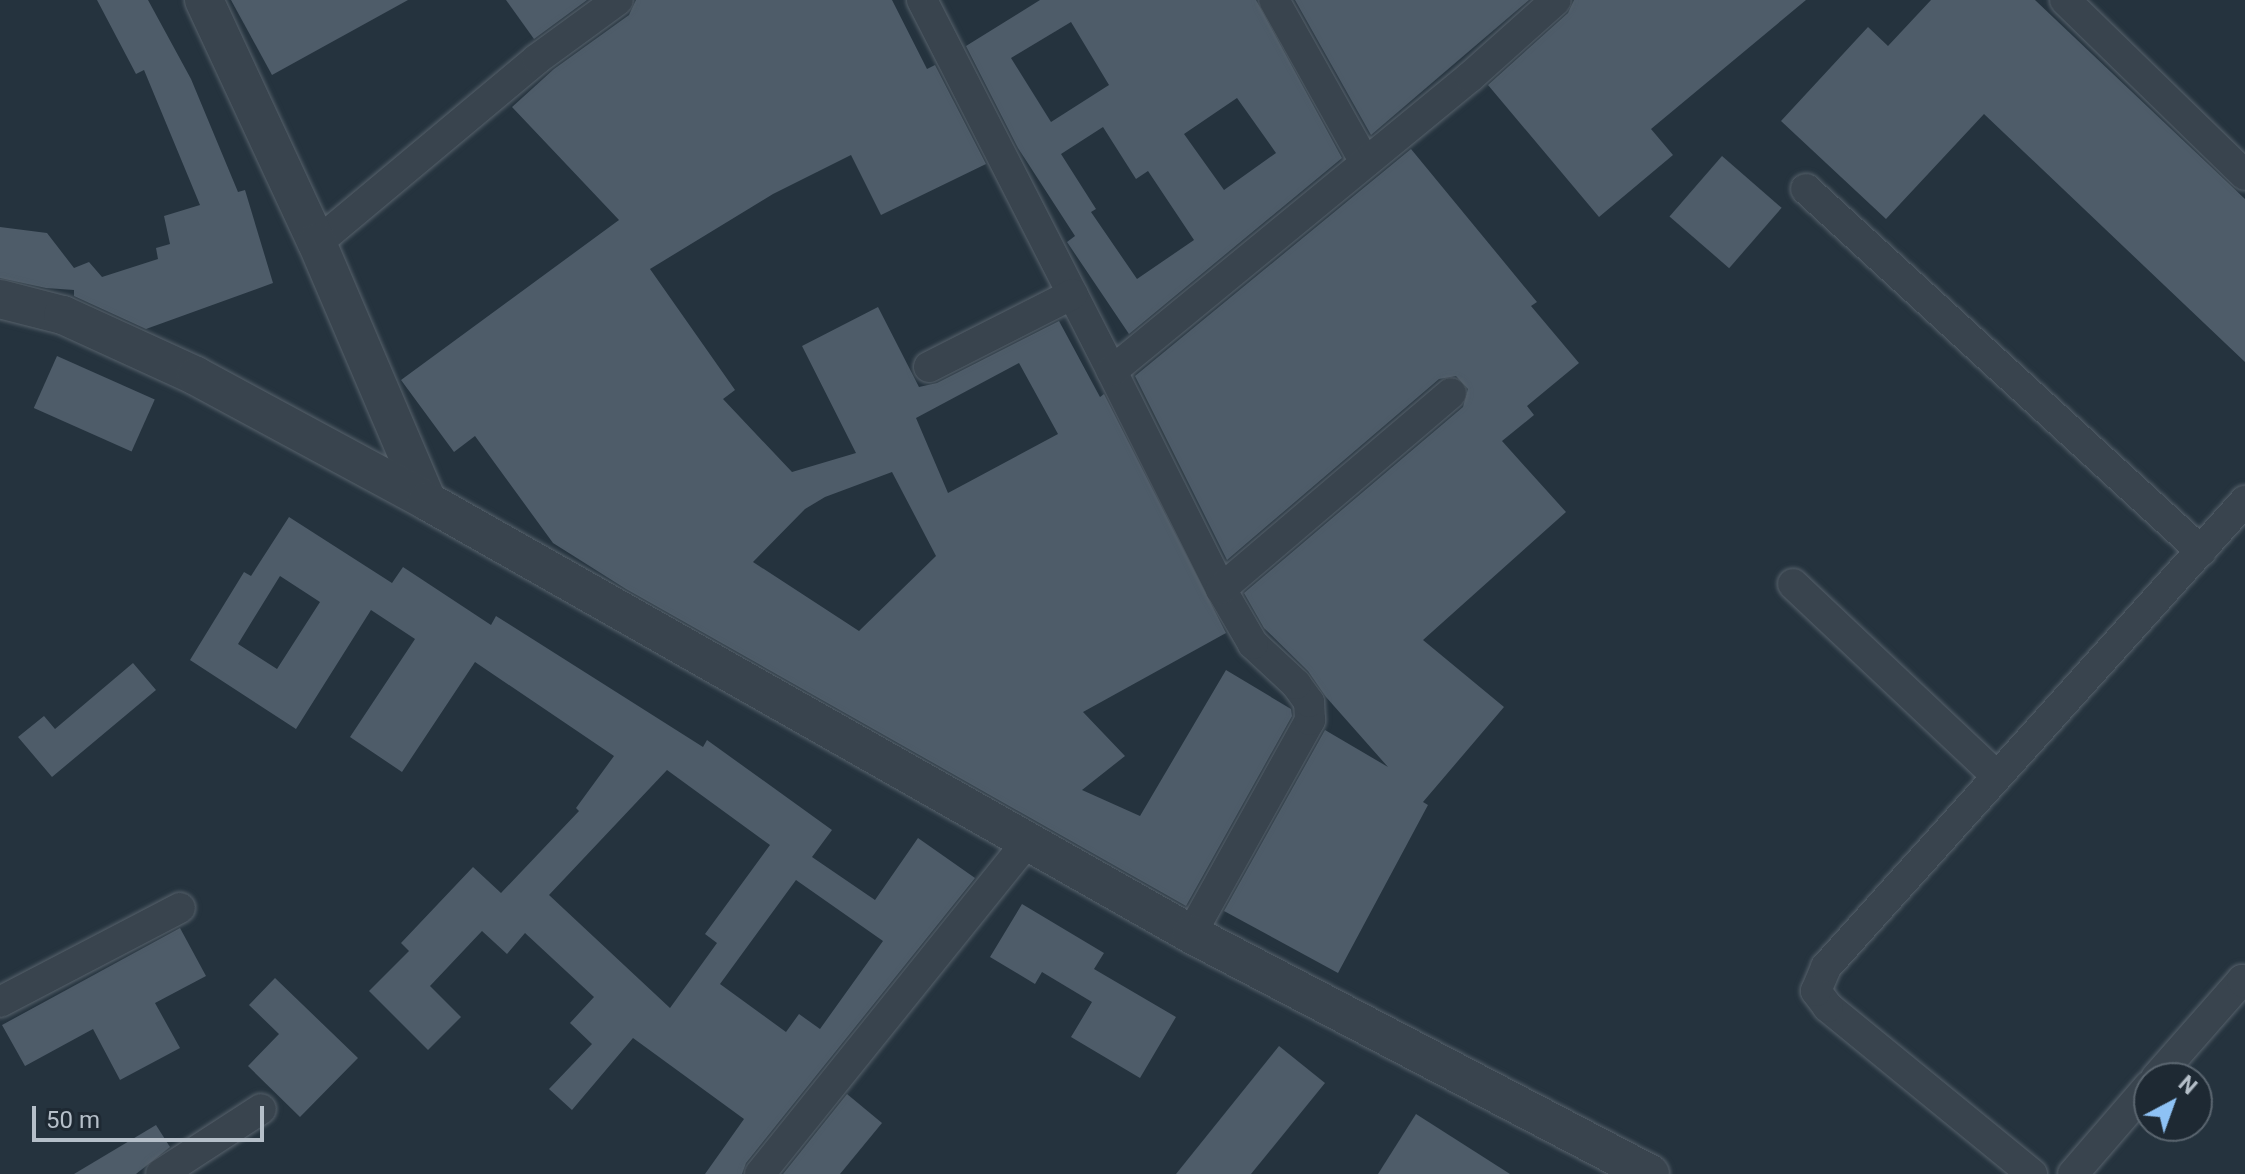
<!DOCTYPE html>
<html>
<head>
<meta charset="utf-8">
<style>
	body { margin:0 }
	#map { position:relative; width:2245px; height:1174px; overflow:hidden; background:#25333e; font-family:Roboto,sans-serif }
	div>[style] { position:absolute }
	.building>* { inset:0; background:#4e5c69; transform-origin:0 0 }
	.roads { filter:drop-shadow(0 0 2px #57626c) drop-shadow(0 0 2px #57626c) }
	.minor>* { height:30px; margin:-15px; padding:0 15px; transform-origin:15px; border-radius:15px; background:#39444e }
	.tertiary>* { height:38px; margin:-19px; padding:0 19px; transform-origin:19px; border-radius:19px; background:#39444e }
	span { translate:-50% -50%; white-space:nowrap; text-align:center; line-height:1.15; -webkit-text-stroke:8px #1e2933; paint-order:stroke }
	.north { position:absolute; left:2133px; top:1062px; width:80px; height:80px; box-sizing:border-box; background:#1e2933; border:2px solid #5a656f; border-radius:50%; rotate:41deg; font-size:22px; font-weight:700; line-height:32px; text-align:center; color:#b5bfc9 }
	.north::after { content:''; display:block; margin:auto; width:28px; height:36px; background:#8ec2f5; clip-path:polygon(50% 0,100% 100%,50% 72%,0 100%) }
	.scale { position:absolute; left:32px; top:1106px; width:232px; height:36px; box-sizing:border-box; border:4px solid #b5bfc9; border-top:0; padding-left:10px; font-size:24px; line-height:28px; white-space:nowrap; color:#b5bfc9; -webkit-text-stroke:6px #1e2933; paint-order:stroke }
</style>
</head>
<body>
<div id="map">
	<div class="building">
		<i style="clip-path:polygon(97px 0,148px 0,191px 79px,238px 192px,245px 190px,273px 283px,146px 329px,74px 296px,74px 290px,46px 288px,0 278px,0 227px,47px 233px,74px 268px,89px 262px,102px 277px,158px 259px,156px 248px,170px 244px,164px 216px,200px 205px,144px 70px,136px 74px)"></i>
		<i style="clip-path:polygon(231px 0,408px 0,272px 75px)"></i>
		<i style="clip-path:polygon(506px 0,587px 0,534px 39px)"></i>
		<i style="clip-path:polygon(evenodd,636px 0,892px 0,927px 69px,935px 65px,986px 164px,881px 215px,851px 155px,773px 194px,650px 269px,735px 390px,723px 399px,792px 472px,856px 453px,802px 346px,878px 307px,919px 387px,937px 383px,1059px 321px,1100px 397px,1104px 394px,1226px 633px,1083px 712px,1125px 756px,1082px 790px,1140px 816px,1226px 670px,1291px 709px,1292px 716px,1186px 906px,626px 589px,553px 543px,475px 436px,454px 452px,401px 380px,619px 220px,512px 107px,554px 69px,629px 15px,636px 0,1019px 363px,1058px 434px,948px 493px,916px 418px,1019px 363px,636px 0,892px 472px,936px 556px,859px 631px,753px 562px,805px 509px,825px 497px,892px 472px)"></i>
		<i style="clip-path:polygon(evenodd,1040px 0,1256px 0,1342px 158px,1129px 334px,1067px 242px,1075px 236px,1018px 148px,966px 46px,1040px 0,1071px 22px,1109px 85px,1051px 122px,1011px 58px,1071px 22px,1040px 0,1237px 98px,1276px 153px,1224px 190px,1184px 134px,1237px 98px,1040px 0,1103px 127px,1136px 179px,1148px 171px,1194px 240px,1137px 279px,1091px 212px,1096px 209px,1061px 154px,1103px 127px)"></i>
		<i style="clip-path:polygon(1295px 0,1529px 0,1371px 135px)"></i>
		<i style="clip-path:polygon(1574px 0,1806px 0,1651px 129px,1673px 155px,1599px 217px,1488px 85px,1568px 13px)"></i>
		<i style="clip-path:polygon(1931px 0,2035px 0,2245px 199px,2245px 362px,1984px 114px,1886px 219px,1781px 121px,1868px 27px,1888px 46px)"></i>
		<i style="clip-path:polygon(1411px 149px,1537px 302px,1531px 306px,1579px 363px,1527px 406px,1534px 415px,1502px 441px,1566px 512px,1423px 640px,1504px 707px,1423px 802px,1428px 805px,1338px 973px,1224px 911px,1325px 730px,1388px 767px,1326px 697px,1308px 671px,1264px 628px,1244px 593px,1463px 407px,1468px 389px,1456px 376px,1439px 379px,1227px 560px,1135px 376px)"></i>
		<i style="left:1722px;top:156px;width:79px;height:80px;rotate:41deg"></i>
		<i style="left:57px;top:356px;width:107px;height:57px;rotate:24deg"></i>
		<i style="clip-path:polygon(evenodd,289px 517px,392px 583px,403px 567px,491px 625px,496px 616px,703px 747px,707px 740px,832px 830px,812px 857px,875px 900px,918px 838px,975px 878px,746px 1163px,742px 1174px,705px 1174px,744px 1119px,633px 1038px,572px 1110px,549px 1089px,592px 1044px,570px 1023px,594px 997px,525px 933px,507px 954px,482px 931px,430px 986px,461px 1017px,428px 1050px,369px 991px,409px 951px,401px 943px,473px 867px,501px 893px,579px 811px,576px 808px,614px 756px,475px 662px,402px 772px,350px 737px,415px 639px,371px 610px,296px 729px,190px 660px,244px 572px,251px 576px,289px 517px,280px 576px,320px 602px,277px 669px,238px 644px,280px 576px,289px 517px,667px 770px,770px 845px,705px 934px,717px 943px,670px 1008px,549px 895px,667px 770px,289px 517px,796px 880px,883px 941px,820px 1029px,799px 1014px,786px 1032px,720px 984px,796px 880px)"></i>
		<i style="clip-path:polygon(133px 663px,156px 690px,52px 777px,18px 737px,44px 716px,55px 729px)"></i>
		<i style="clip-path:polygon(1022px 904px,1104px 953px,1094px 969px,1176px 1017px,1140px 1078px,1071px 1037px,1092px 1002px,1042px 972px,1035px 984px,990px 957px)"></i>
		<i style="clip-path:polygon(180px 928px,206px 976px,155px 1003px,180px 1048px,120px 1080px,93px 1029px,25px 1066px,2px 1025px)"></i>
		<i style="clip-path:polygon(275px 978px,358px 1058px,300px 1117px,248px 1066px,279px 1034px,249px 1005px)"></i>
		<i style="clip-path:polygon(1279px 1046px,1325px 1083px,1251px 1174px,1176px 1174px)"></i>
		<i style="clip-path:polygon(847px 1094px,882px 1123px,840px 1174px,783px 1174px)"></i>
		<i style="clip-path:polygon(1416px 1114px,1510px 1174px,1378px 1174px)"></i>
		<i style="clip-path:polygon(156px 1125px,170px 1147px,136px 1174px,74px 1174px)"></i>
	</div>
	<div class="roads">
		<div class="minor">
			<i style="left:922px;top:0;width:417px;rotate:62.9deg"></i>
			<i style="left:1274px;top:0;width:186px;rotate:60.7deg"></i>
			<i style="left:2065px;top:0;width:251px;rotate:44.2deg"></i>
			<i style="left:1806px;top:189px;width:536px;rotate:42.5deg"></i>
			<i style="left:317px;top:243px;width:287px;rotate:-39.9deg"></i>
			<i style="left:537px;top:59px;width:100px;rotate:-36.1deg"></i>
			<i style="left:929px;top:367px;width:161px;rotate:-26.9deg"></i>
			<i style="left:1793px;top:584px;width:280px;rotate:43.3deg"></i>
			<i style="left:1221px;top:589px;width:244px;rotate:-116.6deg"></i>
			<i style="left:1112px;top:371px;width:463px;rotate:-39.4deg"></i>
			<i style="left:1470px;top:77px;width:115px;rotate:-41.8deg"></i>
			<i style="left:1191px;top:934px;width:245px;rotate:-60.9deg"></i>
			<i style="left:1310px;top:720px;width:18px;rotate:-93deg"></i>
			<i style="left:1309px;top:702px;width:22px;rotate:-126deg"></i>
			<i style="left:1296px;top:684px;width:59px;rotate:-137.1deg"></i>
			<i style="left:1253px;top:644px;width:64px;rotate:-120.2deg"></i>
			<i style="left:1221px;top:589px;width:302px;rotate:-40.4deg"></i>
			<i style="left:0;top:1002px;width:203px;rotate:-27.6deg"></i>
			<i style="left:2156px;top:1078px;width:130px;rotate:-48.7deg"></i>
			<i style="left:2242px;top:980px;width:4px;rotate:45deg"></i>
			<i style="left:161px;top:1174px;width:119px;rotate:-33deg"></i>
			<i style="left:760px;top:1174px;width:427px;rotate:-51.2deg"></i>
			<i style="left:2032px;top:1174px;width:264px;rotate:-140.7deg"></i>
			<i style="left:1828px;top:1007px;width:20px;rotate:-127deg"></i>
			<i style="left:1816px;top:991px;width:26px;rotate:-67deg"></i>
			<i style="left:1826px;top:967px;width:627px;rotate:-48.04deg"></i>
			<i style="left:2073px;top:1174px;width:116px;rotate:-49.2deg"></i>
		</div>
		<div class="tertiary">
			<i style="left:204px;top:0;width:268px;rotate:65.1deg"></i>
			<i style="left:317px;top:243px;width:280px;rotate:66.9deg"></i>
			<i style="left:0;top:299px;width:65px;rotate:14.3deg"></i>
			<i style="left:63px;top:315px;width:146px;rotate:24.6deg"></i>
			<i style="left:196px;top:376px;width:263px;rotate:28.4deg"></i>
			<i style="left:427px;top:501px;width:878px;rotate:29.54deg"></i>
			<i style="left:1191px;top:934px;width:518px;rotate:27.6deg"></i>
		</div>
	</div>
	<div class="north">N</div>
	<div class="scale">50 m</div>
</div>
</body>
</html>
